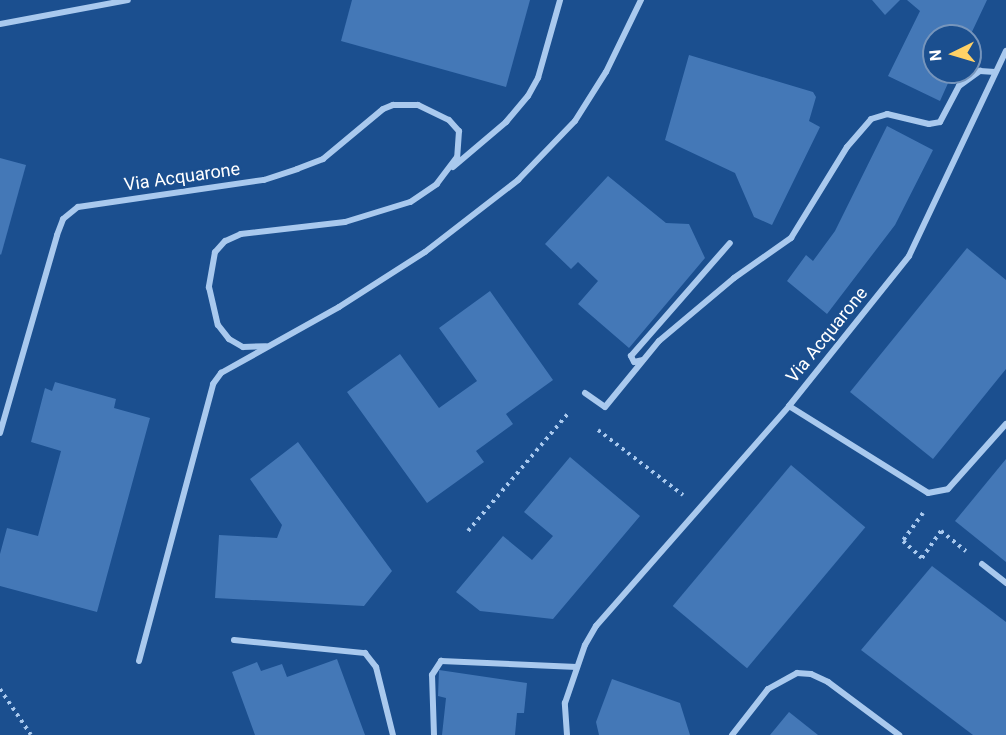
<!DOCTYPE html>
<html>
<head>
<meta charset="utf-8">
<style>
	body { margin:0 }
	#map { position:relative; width:1006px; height:735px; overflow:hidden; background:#1b4f8f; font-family:Roboto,sans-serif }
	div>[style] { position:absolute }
	.building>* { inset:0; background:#4478b7; transform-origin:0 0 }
	.path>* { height:4px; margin-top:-2px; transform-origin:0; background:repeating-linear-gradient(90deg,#a9c9ee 0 3px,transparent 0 7.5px) }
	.street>* { height:6px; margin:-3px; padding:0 3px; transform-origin:3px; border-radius:3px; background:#a9c9ee }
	span { translate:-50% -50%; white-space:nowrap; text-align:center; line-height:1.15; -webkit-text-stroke:4.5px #1b4f8f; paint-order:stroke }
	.street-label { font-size:18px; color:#fff }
	.north { position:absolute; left:922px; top:24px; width:60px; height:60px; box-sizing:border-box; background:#1b4f8f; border:2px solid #7695bc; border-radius:50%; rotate:265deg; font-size:16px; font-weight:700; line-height:24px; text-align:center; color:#fff }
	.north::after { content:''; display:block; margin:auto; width:21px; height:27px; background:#ffd166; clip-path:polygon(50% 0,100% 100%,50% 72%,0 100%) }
</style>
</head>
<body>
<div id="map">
	<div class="building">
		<i style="clip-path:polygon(352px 0,530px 0,506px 87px,341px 41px)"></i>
		<i style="clip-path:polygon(872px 0,900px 0,885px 15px)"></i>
		<i style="clip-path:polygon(907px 0,987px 0,970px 36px,934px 36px,934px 72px,953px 72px,940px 101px,888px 76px,920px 11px)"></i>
		<i style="clip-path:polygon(689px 55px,813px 92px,816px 97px,809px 121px,820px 127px,772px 225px,754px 217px,735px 173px,665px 140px)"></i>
		<i style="clip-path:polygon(887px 126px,933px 150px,895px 225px,827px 314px,787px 281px,806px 255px,813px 261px,835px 231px)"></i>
		<i style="clip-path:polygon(0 158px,26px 165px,1px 255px,0 254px)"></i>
		<i style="clip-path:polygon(608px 176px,666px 223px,689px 224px,705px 258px,629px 348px,578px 304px,598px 281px,578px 262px,571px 269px,545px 244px)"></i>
		<i style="clip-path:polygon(967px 248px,1006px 280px,1006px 369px,933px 459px,850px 392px)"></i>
		<i style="clip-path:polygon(490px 291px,553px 380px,506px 414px,513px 424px,476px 451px,484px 462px,427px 503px,347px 392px,400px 354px,439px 408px,477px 381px,439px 328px)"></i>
		<i style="clip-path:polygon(55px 382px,116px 399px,114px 408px,150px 418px,97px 612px,0 586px,0 554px,7px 528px,38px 536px,61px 451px,31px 442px,45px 388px,52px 391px)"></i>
		<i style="clip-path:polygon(298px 442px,392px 571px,364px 606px,215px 598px,219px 535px,277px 538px,282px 525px,250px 479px)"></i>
		<i style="clip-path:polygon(570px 457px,640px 516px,553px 619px,480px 611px,456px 592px,503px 536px,532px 560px,553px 536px,524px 512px)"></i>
		<i style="clip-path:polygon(1006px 459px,1006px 562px,955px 521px)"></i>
		<i style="left:791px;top:465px;width:97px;height:184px;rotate:40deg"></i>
		<i style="clip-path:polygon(932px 566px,1006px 622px,1006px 735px,973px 735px,861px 650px)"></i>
		<i style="clip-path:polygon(337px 659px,365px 735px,255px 735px,232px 672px,257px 662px,261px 671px,282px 664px,287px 677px)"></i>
		<i style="clip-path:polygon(439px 670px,527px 683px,524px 713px,517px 713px,515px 735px,442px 735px,446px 698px,438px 696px)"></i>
		<i style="clip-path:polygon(612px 679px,680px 703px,690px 735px,599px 735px,596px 722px)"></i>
		<i style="clip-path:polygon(789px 712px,818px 735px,770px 735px)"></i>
	</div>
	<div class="path">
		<i style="left:598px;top:430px;width:107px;rotate:37.4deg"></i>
		<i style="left:923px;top:513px;width:34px;rotate:126deg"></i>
		<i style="left:903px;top:541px;width:25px;rotate:42deg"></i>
		<i style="left:922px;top:558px;width:33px;rotate:-55deg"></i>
		<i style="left:941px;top:531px;width:32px;rotate:39deg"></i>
		<i style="left:468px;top:531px;width:157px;rotate:-49.6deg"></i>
		<i style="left:0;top:689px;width:55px;rotate:56deg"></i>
	</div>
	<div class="street">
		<i style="left:0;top:24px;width:130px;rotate:-10.6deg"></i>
		<i style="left:453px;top:167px;width:70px;rotate:-40.3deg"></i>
		<i style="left:506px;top:122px;width:34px;rotate:-50deg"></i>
		<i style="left:528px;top:96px;width:21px;rotate:-61deg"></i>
		<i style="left:538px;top:78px;width:81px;rotate:-74.2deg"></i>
		<i style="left:643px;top:360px;width:9px;rotate:167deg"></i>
		<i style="left:634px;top:362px;width:7px;rotate:-117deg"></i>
		<i style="left:631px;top:356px;width:150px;rotate:-48.8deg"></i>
		<i style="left:585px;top:393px;width:24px;rotate:35deg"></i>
		<i style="left:605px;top:407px;width:85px;rotate:-50.7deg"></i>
		<i style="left:659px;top:341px;width:98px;rotate:-40deg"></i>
		<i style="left:734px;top:278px;width:70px;rotate:-35.1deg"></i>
		<i style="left:791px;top:238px;width:107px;rotate:-58.4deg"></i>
		<i style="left:847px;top:147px;width:37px;rotate:-49deg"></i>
		<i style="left:871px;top:119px;width:17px;rotate:-17deg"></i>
		<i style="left:887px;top:114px;width:43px;rotate:13.4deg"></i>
		<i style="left:929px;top:124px;width:11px;rotate:-10deg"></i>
		<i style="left:940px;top:122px;width:41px;rotate:-62.2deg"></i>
		<i style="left:959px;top:86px;width:26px;rotate:-36deg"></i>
		<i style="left:980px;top:71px;width:15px;rotate:4deg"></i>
		<i style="left:789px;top:406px;width:164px;rotate:32deg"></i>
		<i style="left:928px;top:493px;width:20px;rotate:-11deg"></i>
		<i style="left:948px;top:489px;width:87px;rotate:-48.3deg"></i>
		<i style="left:0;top:433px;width:206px;rotate:-73.9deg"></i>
		<i style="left:57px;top:235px;width:17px;rotate:-69deg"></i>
		<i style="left:63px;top:219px;width:19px;rotate:-39deg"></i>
		<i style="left:78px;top:207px;width:188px;rotate:-8.3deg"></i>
		<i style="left:264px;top:180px;width:35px;rotate:-18deg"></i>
		<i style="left:297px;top:169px;width:28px;rotate:-21deg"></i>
		<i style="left:323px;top:159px;width:78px;rotate:-39.8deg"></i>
		<i style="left:383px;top:109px;width:11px;rotate:-22deg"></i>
		<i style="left:393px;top:105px;width:25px"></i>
		<i style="left:418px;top:105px;width:34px;rotate:26deg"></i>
		<i style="left:449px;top:120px;width:15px;rotate:48deg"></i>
		<i style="left:459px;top:131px;width:26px;rotate:94deg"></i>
		<i style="left:457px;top:157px;width:34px;rotate:127deg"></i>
		<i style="left:437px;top:184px;width:32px;rotate:146deg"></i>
		<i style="left:410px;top:202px;width:68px;rotate:162.9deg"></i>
		<i style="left:345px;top:222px;width:105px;rotate:173.4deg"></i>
		<i style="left:241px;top:234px;width:17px;rotate:156deg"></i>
		<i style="left:225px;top:241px;width:15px;rotate:132deg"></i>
		<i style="left:215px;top:252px;width:36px;rotate:100deg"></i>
		<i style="left:209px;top:287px;width:39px;rotate:77deg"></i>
		<i style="left:218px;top:325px;width:18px;rotate:52deg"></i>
		<i style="left:229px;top:339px;width:16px;rotate:30deg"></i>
		<i style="left:243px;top:347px;width:23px;rotate:-2deg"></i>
		<i style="left:982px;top:564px;width:31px;rotate:38deg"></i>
		<i style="left:234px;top:640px;width:132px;rotate:5.7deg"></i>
		<i style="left:365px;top:653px;width:18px;rotate:52deg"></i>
		<i style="left:376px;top:667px;width:70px;rotate:76deg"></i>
		<i style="left:139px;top:661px;width:287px;rotate:-75deg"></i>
		<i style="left:213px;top:384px;width:14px;rotate:-54deg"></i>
		<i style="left:221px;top:373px;width:135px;rotate:-29.2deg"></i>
		<i style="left:339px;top:307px;width:102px;rotate:-32.6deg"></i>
		<i style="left:425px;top:252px;width:118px;rotate:-37.7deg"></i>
		<i style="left:518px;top:180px;width:82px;rotate:-46deg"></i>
		<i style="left:575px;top:121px;width:58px;rotate:-57.7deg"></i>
		<i style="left:606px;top:72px;width:80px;rotate:-64.1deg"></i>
		<i style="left:434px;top:735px;width:60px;rotate:-91.9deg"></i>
		<i style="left:432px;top:675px;width:17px;rotate:-57deg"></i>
		<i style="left:441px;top:661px;width:136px;rotate:2.5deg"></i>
		<i style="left:567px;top:735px;width:32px;rotate:-94deg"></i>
		<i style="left:565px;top:703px;width:61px;rotate:-71deg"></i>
		<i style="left:585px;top:645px;width:22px;rotate:-60deg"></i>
		<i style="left:596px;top:626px;width:293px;rotate:-48.7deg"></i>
		<i style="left:789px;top:406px;width:192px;rotate:-51.3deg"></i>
		<i style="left:909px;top:256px;width:227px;rotate:-64.7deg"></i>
		<i style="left:732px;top:735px;width:58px;rotate:-52deg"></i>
		<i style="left:768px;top:689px;width:33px;rotate:-29deg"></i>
		<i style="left:797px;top:673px;width:14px;rotate:4deg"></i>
		<i style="left:811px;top:674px;width:19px;rotate:25deg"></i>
		<i style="left:828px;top:682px;width:89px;rotate:36.7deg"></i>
	</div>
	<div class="street-label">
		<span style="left:182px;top:177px;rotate:-8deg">Via Acquarone</span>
		<span style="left:827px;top:335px;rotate:-51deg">Via Acquarone</span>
	</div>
	<div class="north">N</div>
</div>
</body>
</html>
